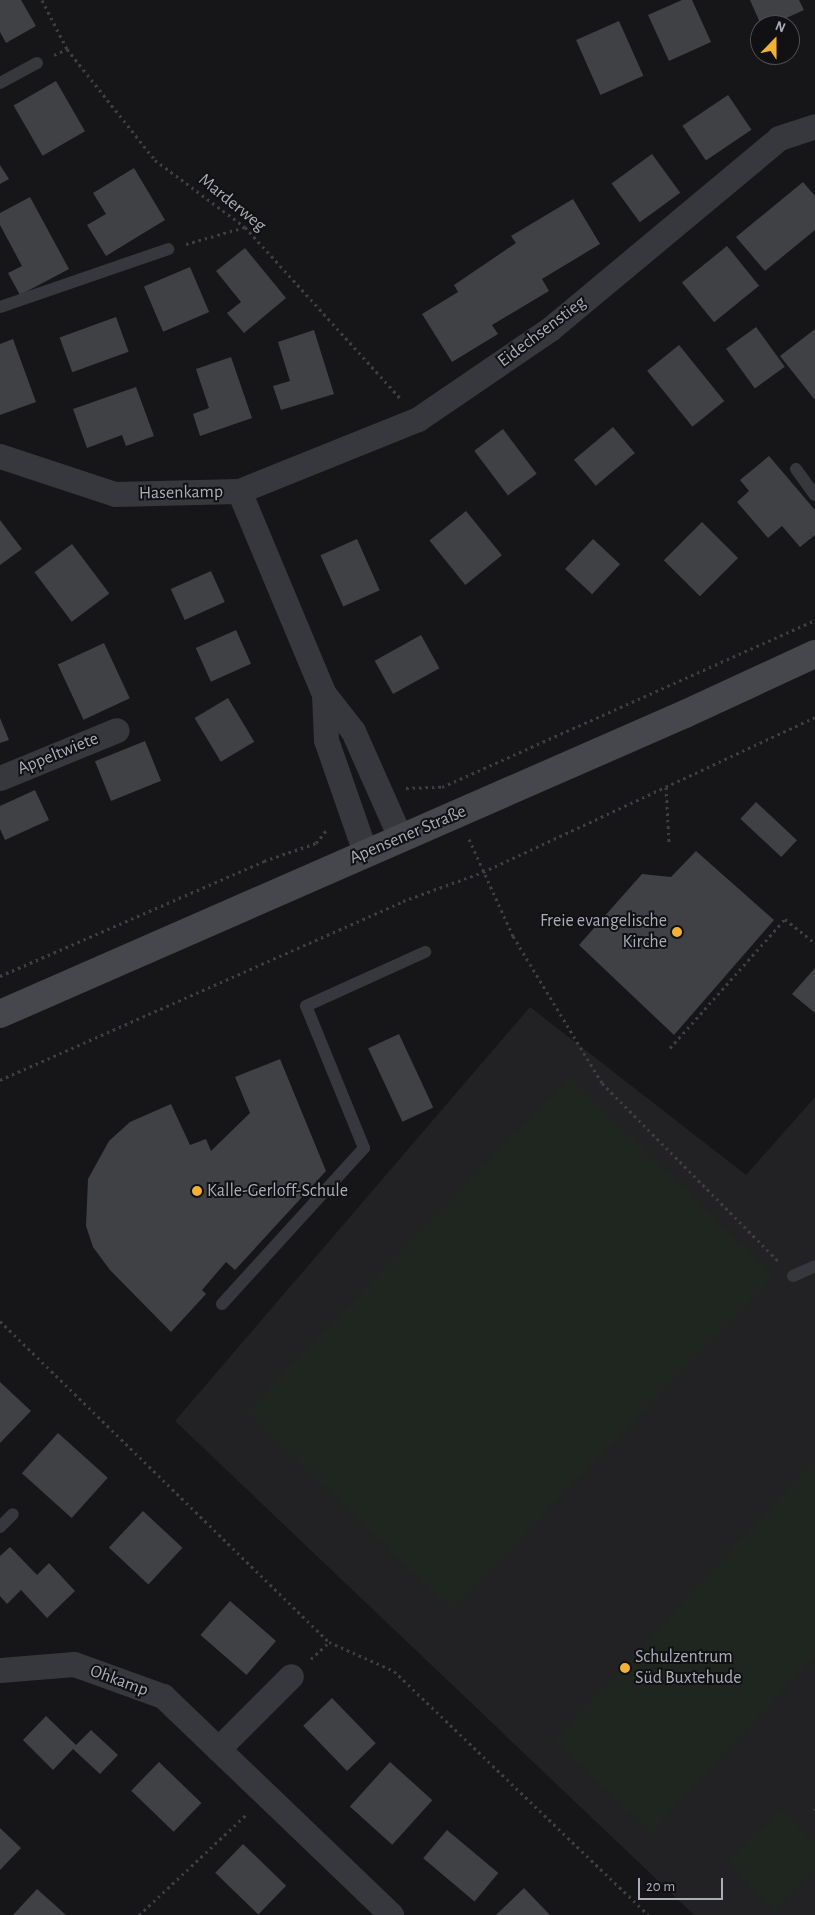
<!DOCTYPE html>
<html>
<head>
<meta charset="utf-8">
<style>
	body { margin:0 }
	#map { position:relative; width:815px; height:1915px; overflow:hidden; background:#161618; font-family:"Alegreya Sans",sans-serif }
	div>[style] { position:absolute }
	.built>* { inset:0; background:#222225 }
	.green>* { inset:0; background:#1e261f; transform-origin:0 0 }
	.building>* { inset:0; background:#404145; transform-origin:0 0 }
	.path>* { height:3px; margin-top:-1.5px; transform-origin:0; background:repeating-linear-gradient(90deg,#3d3f44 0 2.5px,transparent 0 6.5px) }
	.lane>* { height:12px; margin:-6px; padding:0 6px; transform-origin:6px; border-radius:6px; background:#37383d }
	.street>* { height:25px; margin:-12.5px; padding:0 12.5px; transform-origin:12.5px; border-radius:12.5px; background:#37383d }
	.secondary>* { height:28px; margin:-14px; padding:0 14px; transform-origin:14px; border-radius:14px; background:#45474d }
	.dots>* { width:14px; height:14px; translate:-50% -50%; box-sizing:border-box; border:2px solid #111113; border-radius:50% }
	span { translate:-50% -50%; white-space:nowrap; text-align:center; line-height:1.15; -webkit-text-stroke:4px #111113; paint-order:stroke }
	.street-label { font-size:18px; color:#a8adb8 }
	.poi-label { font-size:18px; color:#a8adb8 }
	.right { translate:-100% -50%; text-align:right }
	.left { translate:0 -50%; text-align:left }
	.north { position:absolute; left:750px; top:15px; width:50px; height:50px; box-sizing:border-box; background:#111113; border:1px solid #4d4f55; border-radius:50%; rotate:22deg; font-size:14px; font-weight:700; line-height:20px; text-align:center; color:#a8adb8 }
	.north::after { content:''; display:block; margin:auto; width:18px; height:22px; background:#f2b134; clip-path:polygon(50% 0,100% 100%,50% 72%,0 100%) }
	.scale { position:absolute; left:638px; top:1878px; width:85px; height:22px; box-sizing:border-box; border:2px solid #a8adb8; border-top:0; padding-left:6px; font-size:15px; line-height:18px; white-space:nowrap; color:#a8adb8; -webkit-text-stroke:4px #111113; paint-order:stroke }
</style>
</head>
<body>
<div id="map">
	<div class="built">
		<i style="clip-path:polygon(530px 1007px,746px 1175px,815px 1097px,815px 1915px,694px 1915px,175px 1421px)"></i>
	</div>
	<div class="green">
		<i style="left:569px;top:1077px;width:286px;height:465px;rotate:44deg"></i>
		<i style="clip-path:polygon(815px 1459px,815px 1657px,651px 1833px,554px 1740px)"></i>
		<i style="clip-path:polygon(781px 1809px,815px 1844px,815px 1871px,774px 1911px,727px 1861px)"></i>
	</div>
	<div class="building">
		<i style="clip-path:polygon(0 0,21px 0,36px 26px,6px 43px,0 32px)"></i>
		<i style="clip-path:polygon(682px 0,692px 0,711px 42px,669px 61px,648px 15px)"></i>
		<i style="clip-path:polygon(750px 0,799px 0,804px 10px,771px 25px,761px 25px)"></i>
		<i style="left:619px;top:21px;width:60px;height:47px;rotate:66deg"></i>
		<i style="left:56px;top:81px;width:58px;height:49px;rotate:60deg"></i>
		<i style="left:728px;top:95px;width:42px;height:55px;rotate:56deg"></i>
		<i style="left:652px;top:154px;width:48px;height:50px;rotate:54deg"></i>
		<i style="clip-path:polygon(0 165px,9px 179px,0 184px)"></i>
		<i style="clip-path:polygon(134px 168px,165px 220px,106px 256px,87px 225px,106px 214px,93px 193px)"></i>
		<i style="clip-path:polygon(803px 182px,815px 196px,815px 230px,765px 271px,736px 237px)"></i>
		<i style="clip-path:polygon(30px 197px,69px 269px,20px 295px,8px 273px,22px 266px,0 225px,0 213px)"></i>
		<i style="clip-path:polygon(573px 199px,600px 244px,542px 279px,549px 291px,492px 325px,498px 334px,452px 362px,422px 314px,458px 292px,454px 285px,516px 243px,511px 236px)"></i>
		<i style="left:727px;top:246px;width:51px;height:58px;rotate:51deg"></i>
		<i style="clip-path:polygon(245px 248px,286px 298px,244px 333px,227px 313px,241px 302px,216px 271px)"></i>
		<i style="left:190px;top:267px;width:49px;height:50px;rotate:67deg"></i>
		<i style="left:116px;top:317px;width:37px;height:60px;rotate:70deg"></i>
		<i style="left:756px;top:327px;width:49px;height:37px;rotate:54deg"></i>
		<i style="clip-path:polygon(815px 329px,815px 400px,780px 356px)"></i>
		<i style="clip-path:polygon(314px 330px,334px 394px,281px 410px,273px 386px,290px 381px,278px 342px)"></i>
		<i style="clip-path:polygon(13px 339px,36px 402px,0 415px,0 344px)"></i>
		<i style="left:679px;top:345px;width:72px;height:41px;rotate:51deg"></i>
		<i style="clip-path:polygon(231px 357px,252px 418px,200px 436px,193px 414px,209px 408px,196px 369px)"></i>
		<i style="clip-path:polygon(136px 387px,154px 436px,126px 446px,122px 435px,87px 448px,73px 409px)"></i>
		<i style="left:613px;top:427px;width:34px;height:51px;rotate:50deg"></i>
		<i style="left:503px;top:429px;width:56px;height:36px;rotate:53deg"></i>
		<i style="clip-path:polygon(769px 456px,815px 510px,815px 535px,800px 547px,782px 526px,768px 538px,737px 502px,749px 491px,740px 480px)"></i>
		<i style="left:466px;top:511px;width:57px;height:47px;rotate:51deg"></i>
		<i style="clip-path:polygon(0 520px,22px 549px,0 565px)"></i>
		<i style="left:702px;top:522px;width:51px;height:54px;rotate:45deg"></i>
		<i style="left:357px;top:539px;width:56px;height:40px;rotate:66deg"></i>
		<i style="left:593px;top:539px;width:37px;height:41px;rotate:43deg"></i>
		<i style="left:72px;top:544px;width:62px;height:47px;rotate:53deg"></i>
		<i style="left:211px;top:571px;width:34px;height:44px;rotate:66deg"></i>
		<i style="left:236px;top:630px;width:37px;height:44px;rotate:66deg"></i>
		<i style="left:421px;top:635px;width:38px;height:53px;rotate:61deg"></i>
		<i style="left:104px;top:643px;width:61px;height:51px;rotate:65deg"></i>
		<i style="left:228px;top:698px;width:51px;height:39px;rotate:59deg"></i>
		<i style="clip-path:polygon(0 718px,9px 740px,0 743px)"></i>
		<i style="left:145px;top:741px;width:43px;height:54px;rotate:68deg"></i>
		<i style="clip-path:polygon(35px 790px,49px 820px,5px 840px,0 829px,0 806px)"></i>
		<i style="left:756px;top:802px;width:56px;height:23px;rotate:43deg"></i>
		<i style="clip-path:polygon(696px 851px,774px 920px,674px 1035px,579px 945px,642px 874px,671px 877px)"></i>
		<i style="clip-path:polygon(815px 968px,815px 1013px,792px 994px)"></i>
		<i style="left:399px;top:1034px;width:81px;height:34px;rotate:65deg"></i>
		<i style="clip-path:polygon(280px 1059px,326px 1171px,235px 1270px,226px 1262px,202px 1290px,206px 1294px,171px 1332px,110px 1270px,93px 1247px,86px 1226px,88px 1179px,109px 1141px,130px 1122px,171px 1104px,190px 1145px,206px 1139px,211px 1151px,250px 1113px,235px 1077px)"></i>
		<i style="clip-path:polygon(0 1382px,31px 1411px,0 1443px)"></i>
		<i style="left:58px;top:1433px;width:67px;height:54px;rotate:42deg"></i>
		<i style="left:143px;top:1511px;width:54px;height:50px;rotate:43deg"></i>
		<i style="clip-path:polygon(10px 1547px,37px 1575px,49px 1563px,75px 1591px,47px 1618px,21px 1590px,7px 1604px,0 1596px,0 1556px)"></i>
		<i style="left:230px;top:1601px;width:61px;height:45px;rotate:41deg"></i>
		<i style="left:332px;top:1698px;width:63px;height:40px;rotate:46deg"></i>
		<i style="clip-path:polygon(46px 1716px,76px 1745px,91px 1730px,118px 1755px,100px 1774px,73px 1749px,53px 1770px,23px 1740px)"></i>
		<i style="left:159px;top:1762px;width:59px;height:40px;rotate:44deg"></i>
		<i style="left:390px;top:1762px;width:57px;height:60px;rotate:42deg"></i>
		<i style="clip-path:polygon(0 1828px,21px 1848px,0 1870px)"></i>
		<i style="left:447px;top:1830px;width:67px;height:37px;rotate:40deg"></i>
		<i style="left:243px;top:1844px;width:60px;height:40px;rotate:44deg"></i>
		<i style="clip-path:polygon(524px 1888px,550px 1915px,496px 1915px)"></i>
		<i style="clip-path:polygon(37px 1889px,66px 1915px,13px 1915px)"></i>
	</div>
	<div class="path">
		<i style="left:42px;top:0;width:55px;rotate:63deg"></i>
		<i style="left:67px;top:49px;width:142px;rotate:51.6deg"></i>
		<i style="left:155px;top:160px;width:112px;rotate:36.7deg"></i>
		<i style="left:245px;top:227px;width:231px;rotate:47.8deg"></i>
		<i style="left:54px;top:55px;width:14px;rotate:-25deg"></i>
		<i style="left:186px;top:244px;width:61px;rotate:-16.1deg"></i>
		<i style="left:666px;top:787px;width:56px;rotate:86.9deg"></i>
		<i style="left:406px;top:788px;width:36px;rotate:-2deg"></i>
		<i style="left:442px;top:787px;width:409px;rotate:-24.1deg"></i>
		<i style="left:469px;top:839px;width:107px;rotate:65.6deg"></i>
		<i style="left:513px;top:936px;width:172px;rotate:58.8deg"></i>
		<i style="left:602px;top:1083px;width:250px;rotate:45.3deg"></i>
		<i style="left:0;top:976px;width:288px;rotate:-23.5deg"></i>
		<i style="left:264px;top:861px;width:55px;rotate:-19.1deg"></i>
		<i style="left:316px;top:843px;width:19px;rotate:-51deg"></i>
		<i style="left:670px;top:1048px;width:173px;rotate:-48.3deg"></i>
		<i style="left:785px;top:919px;width:38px;rotate:39deg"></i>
		<i style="left:0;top:1080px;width:441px;rotate:-23.9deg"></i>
		<i style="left:403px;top:901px;width:85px;rotate:-19.9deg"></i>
		<i style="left:483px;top:872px;width:366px;rotate:-25deg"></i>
		<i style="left:0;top:1321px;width:460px;rotate:44.3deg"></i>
		<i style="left:329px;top:1642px;width:71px;rotate:24deg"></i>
		<i style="left:394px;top:1671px;width:352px;rotate:43.8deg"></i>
		<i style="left:311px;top:1659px;width:25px;rotate:-43deg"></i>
		<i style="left:815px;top:1808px;width:2px;rotate:90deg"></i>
		<i style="left:139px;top:1915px;width:149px;rotate:-43.1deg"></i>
	</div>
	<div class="lane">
		<i style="left:0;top:83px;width:42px;rotate:-28.4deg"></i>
		<i style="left:0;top:307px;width:178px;rotate:-19deg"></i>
		<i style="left:796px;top:469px;width:32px;rotate:54deg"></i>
		<i style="left:793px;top:1276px;width:24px;rotate:-24deg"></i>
		<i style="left:222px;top:1304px;width:211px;rotate:-47.7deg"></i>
		<i style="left:364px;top:1148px;width:153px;rotate:-112.2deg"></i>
		<i style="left:306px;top:1006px;width:131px;rotate:-24.4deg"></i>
		<i style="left:0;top:1527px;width:18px;rotate:-45deg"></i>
	</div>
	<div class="street">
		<i style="left:0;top:456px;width:121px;rotate:18.3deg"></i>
		<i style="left:115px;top:494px;width:124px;rotate:-1.4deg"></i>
		<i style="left:239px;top:491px;width:220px;rotate:67.3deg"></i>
		<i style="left:324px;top:694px;width:47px;rotate:51.9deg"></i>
		<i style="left:353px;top:731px;width:116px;rotate:66.1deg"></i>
		<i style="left:239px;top:491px;width:193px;rotate:-21.9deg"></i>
		<i style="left:418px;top:419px;width:160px;rotate:-34.3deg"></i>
		<i style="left:550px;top:329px;width:298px;rotate:-39.8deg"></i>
		<i style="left:779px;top:138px;width:38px;rotate:-18deg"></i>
		<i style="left:324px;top:694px;width:46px;rotate:87.5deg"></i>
		<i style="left:326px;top:740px;width:119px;rotate:70.8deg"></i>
		<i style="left:0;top:778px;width:126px;rotate:-22.3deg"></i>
		<i style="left:0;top:1670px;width:74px;rotate:-4.6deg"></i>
		<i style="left:74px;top:1664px;width:95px;rotate:19.8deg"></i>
		<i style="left:163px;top:1696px;width:316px;rotate:43.8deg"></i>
		<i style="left:218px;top:1749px;width:103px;rotate:-45deg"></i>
	</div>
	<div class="secondary">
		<i style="left:0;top:1014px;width:748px;rotate:-23.65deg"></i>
		<i style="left:685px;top:714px;width:143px;rotate:-24.8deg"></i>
	</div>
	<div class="dots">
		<i style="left:677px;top:932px;background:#f2b134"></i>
		<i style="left:197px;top:1191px;background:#f2b134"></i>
		<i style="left:625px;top:1668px;background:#f2b134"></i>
	</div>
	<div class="street-label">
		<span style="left:232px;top:203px;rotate:39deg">Marderweg</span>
		<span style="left:542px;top:332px;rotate:-37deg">Eidechsenstieg</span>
		<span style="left:181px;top:493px;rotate:-1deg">Hasenkamp</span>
		<span style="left:58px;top:754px;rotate:-22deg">Appeltwiete</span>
		<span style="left:408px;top:835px;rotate:-23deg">Apensener Straße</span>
		<span style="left:119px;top:1681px;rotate:20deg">Ohkamp</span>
	</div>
	<div class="poi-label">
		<span class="right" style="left:667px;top:932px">Freie evangelische<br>Kirche</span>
		<span class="left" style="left:207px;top:1191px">Kalle-Gerloff-Schule</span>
		<span class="left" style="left:635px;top:1668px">Schulzentrum<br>Süd Buxtehude</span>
	</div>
	<div class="north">N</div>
	<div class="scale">20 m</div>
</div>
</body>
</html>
